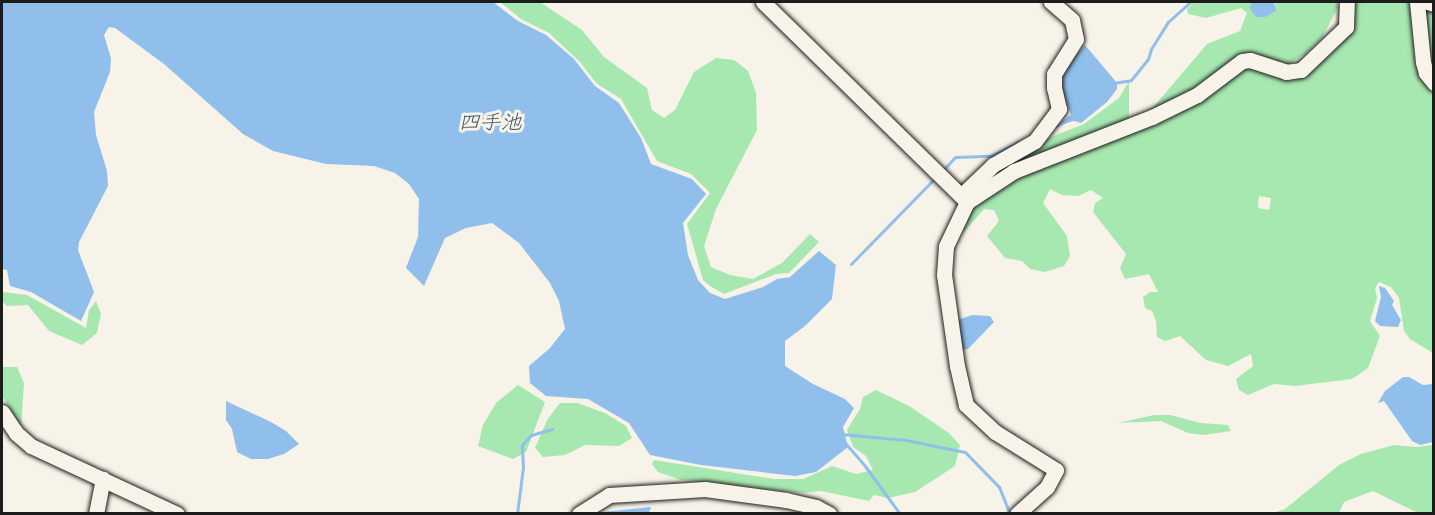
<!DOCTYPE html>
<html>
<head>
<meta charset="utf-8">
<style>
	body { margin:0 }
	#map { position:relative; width:1435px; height:515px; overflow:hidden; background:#f7f3e8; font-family:"Comic Neue","Klee One",sans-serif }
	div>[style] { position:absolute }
	.green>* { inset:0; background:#a7e8b0 }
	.water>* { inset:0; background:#90bfeb }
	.stream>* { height:3px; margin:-1.5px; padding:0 1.5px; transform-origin:1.5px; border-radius:1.5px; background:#90bfeb }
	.roads { filter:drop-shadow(0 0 2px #1c1c1c) drop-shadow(0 0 2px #1c1c1c) }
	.minor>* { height:15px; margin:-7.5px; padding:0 7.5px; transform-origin:7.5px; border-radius:7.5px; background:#f7f3e8 }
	span { translate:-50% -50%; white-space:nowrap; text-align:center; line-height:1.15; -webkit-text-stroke:6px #f7f3e8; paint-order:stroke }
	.water-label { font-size:21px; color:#455564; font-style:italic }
	.frame { position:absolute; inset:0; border:3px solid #1c1c1c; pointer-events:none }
</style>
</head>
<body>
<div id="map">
	<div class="green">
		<i style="clip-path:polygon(500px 2px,540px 2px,582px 30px,604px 57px,647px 88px,652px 110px,664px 118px,675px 110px,694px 72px,716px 58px,734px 60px,748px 71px,756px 93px,757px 130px,716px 209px,704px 246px,711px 267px,730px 275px,753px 279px,782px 263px,810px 234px,819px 242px,789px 273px,776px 274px,724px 294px,710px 286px,703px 280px,687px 224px,710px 193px,691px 174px,657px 161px,621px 99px,596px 83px,580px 62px,549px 33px,521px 19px)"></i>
		<i style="clip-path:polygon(evenodd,1194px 2px,1253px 2px,1249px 7px,1276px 6px,1274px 2px,1336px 2px,1338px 7px,1322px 38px,1305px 54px,1287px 65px,1302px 77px,1326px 58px,1348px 33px,1352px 2px,1416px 2px,1433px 11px,1433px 353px,1410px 339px,1404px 331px,1399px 298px,1391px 287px,1379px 282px,1375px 288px,1377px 298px,1370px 321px,1380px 336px,1368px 368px,1352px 379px,1295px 386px,1274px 384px,1248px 395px,1239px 390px,1236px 379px,1253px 366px,1251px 354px,1228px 366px,1206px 360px,1180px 336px,1165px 341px,1157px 337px,1156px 321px,1152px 311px,1145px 308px,1143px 297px,1150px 292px,1158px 292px,1149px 274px,1125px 279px,1120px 268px,1126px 254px,1093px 212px,1095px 203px,1103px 198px,1091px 190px,1078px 196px,1062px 195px,1050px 189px,1043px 203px,1067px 236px,1070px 256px,1064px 266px,1045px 272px,1030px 269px,1022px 261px,1005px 258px,987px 236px,999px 221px,994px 210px,984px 209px,964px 232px,960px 227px,980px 201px,986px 180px,1006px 164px,1051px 137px,1084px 124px,1119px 98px,1129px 81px,1129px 120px,1115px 136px,1128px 135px,1147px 127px,1150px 111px,1207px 44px,1240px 31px,1247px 13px,1241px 8px,1206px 18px,1188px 14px,1187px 9px,1194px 2px,1259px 196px,1271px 198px,1269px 210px,1258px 208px,1259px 196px)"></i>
		<i style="clip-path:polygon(3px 292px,27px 295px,86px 328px,89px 310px,96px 301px,101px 314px,97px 333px,82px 345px,49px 331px,28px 305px,7px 306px,2px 301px)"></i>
		<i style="clip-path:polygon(2px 367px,17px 367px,24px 383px,21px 427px,2px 396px)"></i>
		<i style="clip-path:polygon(518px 385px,545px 402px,526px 452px,513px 459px,478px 446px,483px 425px,496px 403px)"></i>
		<i style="clip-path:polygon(876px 390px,909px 406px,949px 433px,960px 445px,955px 466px,915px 492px,888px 498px,874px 495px,869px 501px,821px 491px,802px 493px,681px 480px,658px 472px,652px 464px,654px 460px,774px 479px,803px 479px,832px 466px,856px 474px,873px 470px,866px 456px,853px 447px,847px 430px,860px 409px,863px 397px)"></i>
		<i style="clip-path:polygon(560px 403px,577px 403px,605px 413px,626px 426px,632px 438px,619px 446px,585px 445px,565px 455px,543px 457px,535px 448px,547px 420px)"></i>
		<i style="clip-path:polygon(1154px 415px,1170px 415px,1201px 423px,1228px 425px,1231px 431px,1203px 435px,1188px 433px,1161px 421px,1118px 423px)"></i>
		<i style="clip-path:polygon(1394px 445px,1416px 447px,1433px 445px,1433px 513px,1418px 513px,1373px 491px,1344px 502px,1339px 513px,1273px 513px,1285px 509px,1339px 465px,1361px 454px)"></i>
	</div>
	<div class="water">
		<i style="clip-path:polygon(2px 2px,493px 2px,518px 21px,546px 35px,574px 59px,595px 86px,619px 103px,641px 138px,651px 164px,692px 179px,706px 194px,683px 223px,688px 255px,698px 280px,710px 293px,725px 299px,763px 287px,777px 279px,790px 277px,819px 251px,836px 265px,832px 299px,805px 326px,785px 341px,785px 366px,813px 384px,845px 399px,854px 408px,843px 427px,848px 447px,816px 472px,795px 476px,701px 465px,650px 455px,629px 423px,588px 399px,546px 396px,530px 383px,529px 366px,550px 348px,565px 329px,559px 301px,550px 283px,519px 243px,492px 223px,466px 228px,445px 238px,424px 286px,406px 268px,418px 237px,419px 199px,409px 184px,395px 173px,374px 166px,326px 164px,273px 151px,243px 134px,164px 64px,115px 28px,109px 27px,104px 35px,111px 58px,110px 72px,94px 112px,96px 135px,107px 171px,108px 186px,79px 242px,78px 250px,94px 292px,81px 321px,31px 292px,10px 286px,7px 270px,2px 269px)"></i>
		<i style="clip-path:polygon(1253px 2px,1274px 2px,1276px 11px,1265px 17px,1256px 17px,1249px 7px)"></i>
		<i style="clip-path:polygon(1085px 45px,1117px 83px,1117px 89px,1107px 102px,1081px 123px,1074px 121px,1063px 124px,1062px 121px,1071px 115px,1062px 91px,1063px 70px)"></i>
		<i style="clip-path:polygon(1379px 286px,1385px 288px,1394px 301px,1392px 305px,1401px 320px,1398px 327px,1380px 326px,1375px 321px,1381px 297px)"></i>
		<i style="clip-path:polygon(972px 315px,990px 316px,994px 322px,968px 349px,958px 350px,955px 321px)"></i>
		<i style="clip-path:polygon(1403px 377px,1409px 377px,1423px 385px,1433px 384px,1433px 442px,1420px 445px,1412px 441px,1384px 401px,1378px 403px,1385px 391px)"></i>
		<i style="clip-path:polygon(226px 401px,271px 422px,286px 431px,299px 444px,284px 454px,268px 459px,251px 459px,237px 452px,232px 429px,226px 420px)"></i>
		<i style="clip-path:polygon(651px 507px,649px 513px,602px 512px)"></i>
	</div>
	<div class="stream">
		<i style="left:1113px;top:83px;width:18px;rotate:-9deg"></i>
		<i style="left:1131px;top:80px;width:27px;rotate:-51deg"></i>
		<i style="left:1148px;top:59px;width:10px;rotate:-73deg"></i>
		<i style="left:1151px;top:49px;width:32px;rotate:-58deg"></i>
		<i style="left:1168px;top:22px;width:30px;rotate:-42deg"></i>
		<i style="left:1056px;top:126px;width:11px;rotate:-27deg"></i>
		<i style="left:944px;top:169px;width:16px;rotate:-47deg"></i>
		<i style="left:955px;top:157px;width:36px;rotate:-2deg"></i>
		<i style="left:991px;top:156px;width:31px;rotate:-27deg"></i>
		<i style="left:851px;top:264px;width:116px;rotate:-45.7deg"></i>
		<i style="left:842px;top:434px;width:64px;rotate:5.4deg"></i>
		<i style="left:906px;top:440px;width:60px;rotate:11.5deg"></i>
		<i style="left:965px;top:452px;width:49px;rotate:45.8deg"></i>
		<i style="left:999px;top:487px;width:29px;rotate:68deg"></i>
		<i style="left:846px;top:444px;width:29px;rotate:49deg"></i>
		<i style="left:865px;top:466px;width:59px;rotate:53.9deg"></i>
		<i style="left:517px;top:514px;width:47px;rotate:-82.7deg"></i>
		<i style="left:523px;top:467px;width:22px;rotate:-93deg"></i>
		<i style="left:522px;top:445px;width:13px;rotate:-48deg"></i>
		<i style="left:531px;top:435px;width:22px;rotate:-16deg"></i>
	</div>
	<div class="roads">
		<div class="minor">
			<i style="left:763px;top:2px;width:286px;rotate:44.4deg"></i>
			<i style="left:1417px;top:2px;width:60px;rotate:84.3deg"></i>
			<i style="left:1423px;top:62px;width:11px;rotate:75deg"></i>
			<i style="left:1426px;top:73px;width:13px;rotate:51deg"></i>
			<i style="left:1428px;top:2px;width:6px;rotate:18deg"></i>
			<i style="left:963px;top:194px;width:42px;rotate:-44deg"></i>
			<i style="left:993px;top:165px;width:48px;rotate:-29.7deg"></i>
			<i style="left:1035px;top:141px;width:40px;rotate:-53deg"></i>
			<i style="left:1059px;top:109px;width:22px;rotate:-103deg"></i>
			<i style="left:1054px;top:88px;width:14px;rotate:-90deg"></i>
			<i style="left:1054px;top:74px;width:41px;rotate:-57.8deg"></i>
			<i style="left:1076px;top:39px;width:19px;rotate:-102deg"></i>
			<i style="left:1072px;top:20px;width:28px;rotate:-139deg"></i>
			<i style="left:2px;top:412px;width:25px;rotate:56deg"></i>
			<i style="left:16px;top:433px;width:20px;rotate:41deg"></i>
			<i style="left:31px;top:446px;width:161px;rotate:25deg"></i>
			<i style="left:96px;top:514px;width:36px;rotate:-79deg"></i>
			<i style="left:579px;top:514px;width:36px;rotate:-32deg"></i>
			<i style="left:609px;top:495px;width:96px;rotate:-3.6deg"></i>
			<i style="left:705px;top:489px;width:82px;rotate:7.7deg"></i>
			<i style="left:786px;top:500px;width:31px;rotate:13deg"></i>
			<i style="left:816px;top:507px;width:15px;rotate:28deg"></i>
			<i style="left:1017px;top:514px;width:40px;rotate:-42deg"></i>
			<i style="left:1047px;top:487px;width:19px;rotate:-62deg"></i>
			<i style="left:1056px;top:470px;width:72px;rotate:-148.1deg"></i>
			<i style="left:995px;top:432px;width:40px;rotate:-137deg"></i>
			<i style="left:966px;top:405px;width:40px;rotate:-103deg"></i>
			<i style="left:957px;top:366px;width:92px;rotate:-98.1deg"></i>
			<i style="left:944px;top:275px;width:29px;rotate:-86deg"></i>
			<i style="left:946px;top:246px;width:49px;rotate:-64.5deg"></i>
			<i style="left:967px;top:202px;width:56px;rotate:-33.4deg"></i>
			<i style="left:1014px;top:171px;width:148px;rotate:-21.4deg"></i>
			<i style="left:1152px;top:117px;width:50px;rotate:-26.1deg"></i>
			<i style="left:1197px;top:95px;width:56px;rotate:-37.1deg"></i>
			<i style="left:1242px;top:61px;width:8px;rotate:-7deg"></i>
			<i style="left:1250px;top:60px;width:38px;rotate:18deg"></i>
			<i style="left:1286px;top:72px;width:15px;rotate:-8deg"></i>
			<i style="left:1301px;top:70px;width:62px;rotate:-43.7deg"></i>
			<i style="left:1346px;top:27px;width:25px;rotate:-88deg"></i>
		</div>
	</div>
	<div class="water-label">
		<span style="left:490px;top:122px">四手池</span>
	</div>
	<div class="frame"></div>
</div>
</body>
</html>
